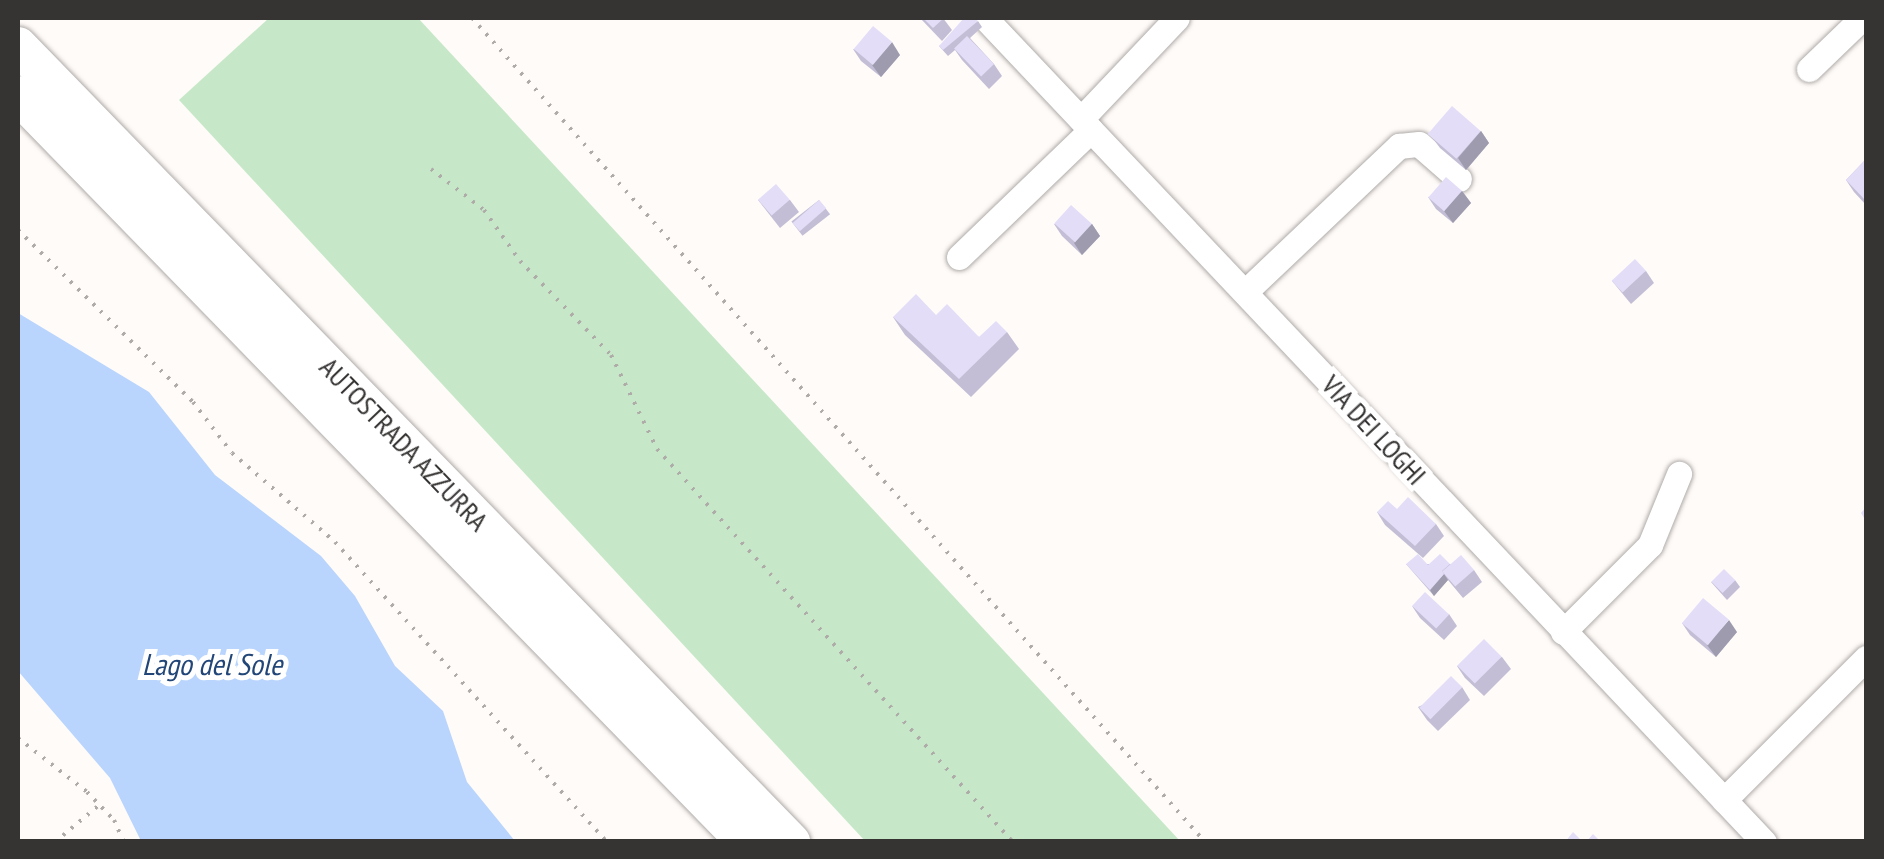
<!DOCTYPE html>
<html>
<head>
<meta charset="utf-8">
<style>
	body { margin:0 }
	#map { position:relative; width:1884px; height:859px; overflow:hidden; background:#fffbf8; font-family:"PT Sans Narrow",sans-serif }
	div>[style] { position:absolute }
	.green>* { inset:0; background:#c7e8c8 }
	.water>* { inset:0; background:#b9d5fd }
	.path>* { height:4px; margin-top:-2px; transform-origin:0; background:repeating-linear-gradient(90deg,#aeaba9 0 2.5px,transparent 0 10.5px) }
	.roads { filter:drop-shadow(0 0 2px #afaba9) drop-shadow(0 0 2px #afaba9) }
	.minor>* { height:25px; margin:-12.5px; padding:0 12.5px; transform-origin:12.5px; border-radius:12.5px; background:#fff }
	.highway>* { height:38px; margin:-19px; padding:0 19px; transform-origin:19px; border-radius:19px; background:#fff }
	.wall>* { inset:0; background:#c3bed5; transform-origin:0 0 }
	.shaded-wall>* { inset:0; background:#9f9bae }
	.building>* { inset:0; background:#e3ddf8; transform-origin:0 0 }
	span { translate:-50% -50%; white-space:nowrap; text-align:center; line-height:1.15; -webkit-text-stroke:10px #fff; paint-order:stroke }
	.street-label { font-size:28px; color:#363433 }
	.water-label { font-size:30px; color:#224677; font-style:italic }
	.frame { position:absolute; inset:0; border:20px solid #363433; pointer-events:none }
</style>
</head>
<body>
<div id="map">
	<div class="green">
		<i style="clip-path:polygon(269px 18px,418px 18px,1180px 841px,865px 841px,179px 100px)"></i>
	</div>
	<div class="water">
		<i style="clip-path:polygon(18px 313px,149px 392px,215px 475px,321px 556px,355px 596px,395px 666px,443px 711px,467px 782px,515px 841px,141px 841px,110px 778px,18px 671px)"></i>
	</div>
	<div class="path">
		<i style="left:472px;top:18px;width:1103px;rotate:48.34deg"></i>
		<i style="left:431px;top:169px;width:67px;rotate:37.7deg"></i>
		<i style="left:484px;top:210px;width:62px;rotate:54.8deg"></i>
		<i style="left:520px;top:261px;width:131px;rotate:45.9deg"></i>
		<i style="left:611px;top:355px;width:105px;rotate:63.9deg"></i>
		<i style="left:657px;top:449px;width:530px;rotate:47.83deg"></i>
		<i style="left:18px;top:230px;width:245px;rotate:44.5deg"></i>
		<i style="left:193px;top:402px;width:64px;rotate:52.6deg"></i>
		<i style="left:232px;top:453px;width:136px;rotate:40.8deg"></i>
		<i style="left:335px;top:542px;width:405px;rotate:47.8deg"></i>
		<i style="left:18px;top:738px;width:88px;rotate:38deg"></i>
		<i style="left:87px;top:792px;width:39px;rotate:46deg"></i>
		<i style="left:114px;top:820px;width:24px;rotate:66deg"></i>
		<i style="left:55px;top:842px;width:56px;rotate:-39.9deg"></i>
	</div>
	<div class="roads">
		<div class="minor">
			<i style="left:985px;top:18px;width:1134px;rotate:46.61deg"></i>
			<i style="left:1809px;top:69px;width:74px;rotate:-43.9deg"></i>
			<i style="left:1081px;top:119px;width:139px;rotate:-46.5deg"></i>
			<i style="left:959px;top:257px;width:183px;rotate:-43.9deg"></i>
			<i style="left:1246px;top:291px;width:211px;rotate:-43.5deg"></i>
			<i style="left:1399px;top:146px;width:20px;rotate:-6deg"></i>
			<i style="left:1419px;top:144px;width:53px;rotate:41.2deg"></i>
			<i style="left:1563px;top:632px;width:123px;rotate:-45deg"></i>
			<i style="left:1650px;top:545px;width:77px;rotate:-67.8deg"></i>
			<i style="left:1724px;top:800px;width:201px;rotate:-45deg"></i>
		</div>
		<div class="highway">
			<i style="left:18px;top:46px;width:1110px;rotate:45.84deg"></i>
			<i style="left:18px;top:95px;width:1043px;rotate:45.74deg"></i>
		</div>
	</div>
	<div class="wall">
		<i style="clip-path:polygon(920px 18px,943px 18px,952px 30px,942px 41px)"></i>
		<i style="clip-path:polygon(978px 21px,982px 27px,970px 38px,994px 64px,1002px 76px,989px 89px,962px 60px,955px 50px,948px 56px,939px 46px)"></i>
		<i style="clip-path:polygon(853px 49px,900px 55px,881px 77px,861px 61px)"></i>
		<i style="clip-path:polygon(1481px 131px,1489px 143px,1466px 170px,1440px 148px,1431px 136px)"></i>
		<i style="clip-path:polygon(1866px 159px,1866px 205px,1854px 192px,1846px 180px)"></i>
		<i style="clip-path:polygon(1462px 191px,1471px 203px,1453px 223px,1436px 209px,1428px 197px)"></i>
		<i style="clip-path:polygon(758px 200px,790px 200px,799px 212px,780px 228px)"></i>
		<i style="left:819px;top:200px;width:18px;height:35px;rotate:52deg"></i>
		<i style="clip-path:polygon(1054px 224px,1092px 224px,1100px 236px,1082px 255px,1062px 236px)"></i>
		<i style="clip-path:polygon(1646px 271px,1654px 283px,1631px 304px,1612px 281px)"></i>
		<i style="clip-path:polygon(936px 315px,979px 337px,1007px 332px,1019px 349px,971px 397px,905px 335px,893px 317px)"></i>
		<i style="clip-path:polygon(1397px 509px,1436px 524px,1444px 536px,1423px 558px,1385px 525px,1377px 512px)"></i>
		<i style="clip-path:polygon(1406px 564px,1450px 564px,1474px 570px,1482px 582px,1463px 598px,1448px 580px,1434px 596px)"></i>
		<i style="clip-path:polygon(1735px 580px,1740px 587px,1727px 600px,1711px 582px)"></i>
		<i style="clip-path:polygon(1412px 606px,1449px 614px,1457px 626px,1444px 640px,1420px 618px)"></i>
		<i style="clip-path:polygon(1682px 623px,1737px 632px,1716px 657px,1690px 635px)"></i>
		<i style="clip-path:polygon(1502px 657px,1511px 669px,1484px 696px,1465px 678px,1457px 666px)"></i>
		<i style="clip-path:polygon(1462px 687px,1470px 700px,1438px 731px,1427px 720px,1418px 707px)"></i>
	</div>
	<div class="shaded-wall">
		<i style="clip-path:polygon(892px 42px,900px 55px,881px 77px,872px 65px)"></i>
		<i style="clip-path:polygon(1481px 131px,1489px 143px,1466px 170px,1458px 158px)"></i>
		<i style="clip-path:polygon(1462px 191px,1471px 203px,1453px 223px,1444px 211px)"></i>
		<i style="clip-path:polygon(1092px 224px,1100px 236px,1082px 255px,1074px 243px)"></i>
		<i style="clip-path:polygon(1444px 574px,1448px 580px,1434px 596px,1430px 590px)"></i>
		<i style="clip-path:polygon(1729px 620px,1737px 632px,1716px 657px,1707px 645px)"></i>
	</div>
	<div class="building">
		<i style="clip-path:polygon(923px 18px,944px 18px,933px 28px)"></i>
		<i style="clip-path:polygon(964px 18px,974px 18px,978px 21px,943px 50px,939px 46px)"></i>
		<i style="left:873px;top:26px;width:25px;height:30px;rotate:40deg"></i>
		<i style="left:967px;top:36px;width:39px;height:18px;rotate:46deg"></i>
		<i style="left:1452px;top:106px;width:38px;height:37px;rotate:41deg"></i>
		<i style="clip-path:polygon(1866px 159px,1866px 201px,1846px 180px)"></i>
		<i style="left:1446px;top:177px;width:21px;height:27px;rotate:41deg"></i>
		<i style="left:776px;top:184px;width:21px;height:24px;rotate:49deg"></i>
		<i style="left:819px;top:200px;width:11px;height:35px;rotate:49deg"></i>
		<i style="left:1071px;top:205px;width:28px;height:25px;rotate:42deg"></i>
		<i style="left:1635px;top:259px;width:16px;height:32px;rotate:47deg"></i>
		<i style="clip-path:polygon(916px 294px,936px 315px,947px 304px,979px 337px,996px 321px,1007px 332px,959px 379px,893px 317px)"></i>
		<i style="clip-path:polygon(1408px 497px,1436px 524px,1415px 546px,1377px 512px,1388px 501px,1397px 509px)"></i>
		<i style="clip-path:polygon(1866px 507px,1866px 521px,1861px 513px)"></i>
		<i style="clip-path:polygon(1418px 554px,1428px 565px,1440px 554px,1450px 564px,1442px 571px,1444px 574px,1430px 590px,1406px 564px)"></i>
		<i style="left:1461px;top:555px;width:20px;height:25px;rotate:49deg"></i>
		<i style="left:1724px;top:569px;width:16px;height:18px;rotate:45deg"></i>
		<i style="left:1425px;top:592px;width:33px;height:19px;rotate:43deg"></i>
		<i style="left:1703px;top:598px;width:34px;height:33px;rotate:40deg"></i>
		<i style="left:1484px;top:639px;width:25px;height:38px;rotate:45deg"></i>
		<i style="left:1451px;top:676px;width:16px;height:45px;rotate:45deg"></i>
		<i style="clip-path:polygon(1573px 832px,1583px 842px,1565px 842px)"></i>
		<i style="clip-path:polygon(1593px 834px,1601px 842px,1586px 842px)"></i>
	</div>
	<div class="street-label">
		<span style="left:1374px;top:430px;rotate:47deg">VIA DEI LOGHI</span>
		<span style="left:404px;top:444px;rotate:46deg">AUTOSTRADA AZZURRA</span>
	</div>
	<div class="water-label">
		<span style="left:212px;top:664px">Lago del Sole</span>
	</div>
	<div class="frame"></div>
</div>
</body>
</html>
